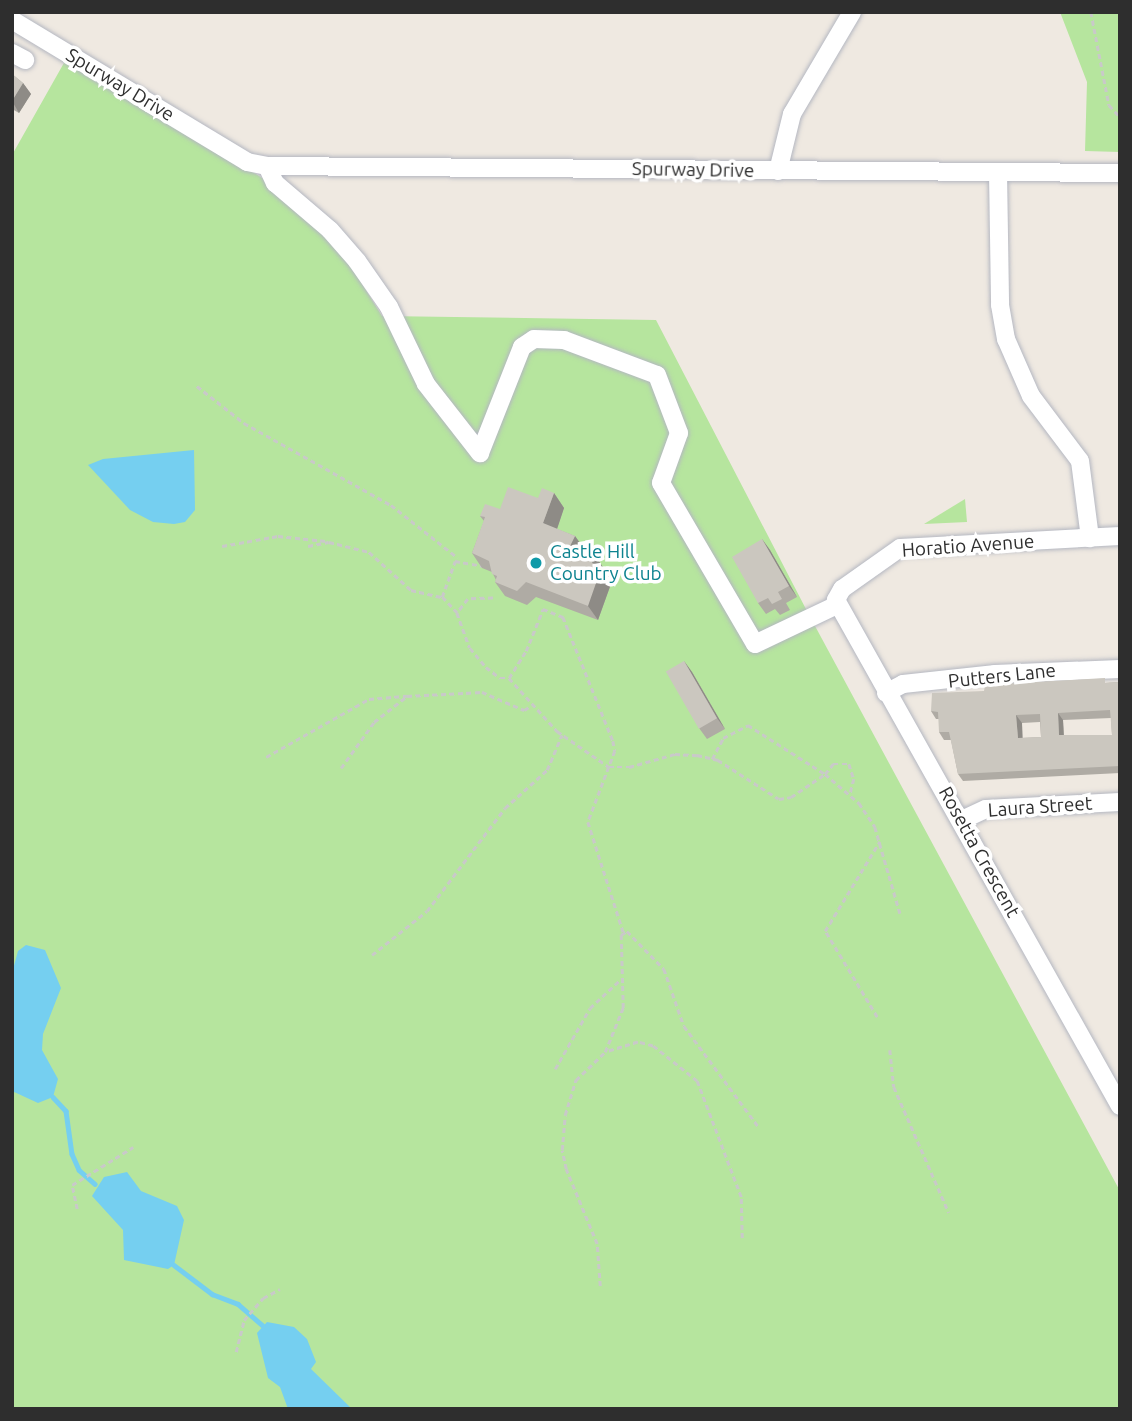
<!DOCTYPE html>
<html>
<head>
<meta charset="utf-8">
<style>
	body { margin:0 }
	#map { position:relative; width:1132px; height:1421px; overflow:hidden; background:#efe9e1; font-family:Ubuntu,sans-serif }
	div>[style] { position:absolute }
	.green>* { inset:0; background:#b6e59e }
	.water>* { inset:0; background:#75cff0 }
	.stream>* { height:4.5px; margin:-2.25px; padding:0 2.25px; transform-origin:2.25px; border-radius:2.25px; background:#75cff0 }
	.path>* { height:2.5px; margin-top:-1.25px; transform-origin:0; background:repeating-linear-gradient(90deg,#c9c9c9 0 5px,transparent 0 8.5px) }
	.roads { filter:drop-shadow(0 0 2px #b4b7c1) drop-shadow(0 0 2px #b4b7c1) }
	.minor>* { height:18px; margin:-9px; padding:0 9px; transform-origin:9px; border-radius:9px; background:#fff }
	.wall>* { inset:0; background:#afaba4 }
	.shaded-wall>* { inset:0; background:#8e8b86 }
	.building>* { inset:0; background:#cbc7bf; transform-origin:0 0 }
	.dots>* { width:19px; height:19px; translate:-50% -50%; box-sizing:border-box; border:4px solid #fff; border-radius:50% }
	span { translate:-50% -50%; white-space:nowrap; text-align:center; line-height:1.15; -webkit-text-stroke:7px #fff; paint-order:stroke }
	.street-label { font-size:19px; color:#2e2e2e }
	.culture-label { font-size:19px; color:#0d838f }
	.left { translate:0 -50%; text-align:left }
	.frame { position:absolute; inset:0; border:14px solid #2e2e2e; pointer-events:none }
</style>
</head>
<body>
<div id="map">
	<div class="green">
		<i style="clip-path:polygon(1060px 12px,1120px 12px,1120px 152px,1085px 151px,1087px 82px)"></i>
		<i style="clip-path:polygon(69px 54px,276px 187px,331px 234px,382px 316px,656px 320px,808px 613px,1120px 1191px,1120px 1409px,12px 1409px,12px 155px)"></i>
		<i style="clip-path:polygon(965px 499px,967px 522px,924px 524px)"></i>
	</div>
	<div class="water">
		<i style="clip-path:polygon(194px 450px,195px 510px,185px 522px,174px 524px,153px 522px,130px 510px,88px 465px,103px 459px)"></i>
		<i style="clip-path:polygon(26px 945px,45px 950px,61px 988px,43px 1034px,42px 1050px,58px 1079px,53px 1097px,38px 1103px,12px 1091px,12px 973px,18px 951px)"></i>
		<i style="clip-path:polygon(127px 1172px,141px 1191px,177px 1206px,184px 1220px,174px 1265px,168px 1269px,124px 1260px,123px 1230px,92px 1196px,104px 1177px)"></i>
		<i style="clip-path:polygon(267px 1322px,294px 1327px,307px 1339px,316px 1362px,311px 1369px,352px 1409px,288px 1409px,280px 1387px,268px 1378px,257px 1333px)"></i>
	</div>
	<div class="stream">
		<i style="left:53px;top:1097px;width:19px;rotate:47deg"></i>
		<i style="left:66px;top:1111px;width:43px;rotate:82.1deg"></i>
		<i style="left:72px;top:1154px;width:17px;rotate:66deg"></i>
		<i style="left:79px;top:1170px;width:21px;rotate:41deg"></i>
		<i style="left:174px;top:1265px;width:48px;rotate:37.3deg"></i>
		<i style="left:212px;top:1294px;width:28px;rotate:21deg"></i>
		<i style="left:238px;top:1304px;width:33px;rotate:41deg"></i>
	</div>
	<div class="path">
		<i style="left:1055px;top:12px;width:4px"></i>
		<i style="left:1091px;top:12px;width:95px;rotate:79deg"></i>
		<i style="left:1109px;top:105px;width:16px;rotate:47deg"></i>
		<i style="left:197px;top:386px;width:60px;rotate:38.2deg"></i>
		<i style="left:244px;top:423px;width:168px;rotate:29.2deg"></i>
		<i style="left:391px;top:505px;width:85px;rotate:38.3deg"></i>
		<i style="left:222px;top:546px;width:57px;rotate:-10.1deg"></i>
		<i style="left:278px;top:536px;width:48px;rotate:5.9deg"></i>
		<i style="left:308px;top:546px;width:21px;rotate:-11deg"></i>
		<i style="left:329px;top:542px;width:41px;rotate:14deg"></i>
		<i style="left:369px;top:552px;width:57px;rotate:42.1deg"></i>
		<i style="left:411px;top:590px;width:32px;rotate:13deg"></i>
		<i style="left:493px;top:598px;width:25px;rotate:178deg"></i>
		<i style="left:468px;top:599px;width:18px;rotate:128deg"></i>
		<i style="left:457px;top:613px;width:37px;rotate:70deg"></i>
		<i style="left:470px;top:648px;width:25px;rotate:50deg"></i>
		<i style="left:486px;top:667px;width:18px;rotate:38deg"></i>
		<i style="left:500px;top:678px;width:9px"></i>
		<i style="left:509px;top:678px;width:32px;rotate:-58deg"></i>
		<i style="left:526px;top:651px;width:45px;rotate:-68deg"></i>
		<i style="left:543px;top:609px;width:22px;rotate:22deg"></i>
		<i style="left:563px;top:617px;width:134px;rotate:68deg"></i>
		<i style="left:613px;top:741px;width:10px;rotate:79deg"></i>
		<i style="left:615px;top:751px;width:76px;rotate:110.8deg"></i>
		<i style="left:588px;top:822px;width:118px;rotate:72.2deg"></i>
		<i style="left:457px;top:613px;width:22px;rotate:-133deg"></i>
		<i style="left:442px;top:597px;width:38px;rotate:-70deg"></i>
		<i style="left:455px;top:561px;width:28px;rotate:10deg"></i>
		<i style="left:509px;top:678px;width:72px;rotate:47.8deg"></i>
		<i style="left:557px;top:731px;width:63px;rotate:34.7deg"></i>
		<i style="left:609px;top:767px;width:20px"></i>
		<i style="left:629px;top:767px;width:48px;rotate:-15.8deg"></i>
		<i style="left:675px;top:754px;width:22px;rotate:3deg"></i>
		<i style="left:697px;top:755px;width:22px;rotate:13deg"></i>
		<i style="left:718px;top:760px;width:72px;rotate:32.6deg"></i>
		<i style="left:779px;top:799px;width:12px;rotate:-9deg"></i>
		<i style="left:791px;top:797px;width:41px;rotate:-34.1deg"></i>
		<i style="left:825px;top:774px;width:45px;rotate:40.5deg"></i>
		<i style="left:859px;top:803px;width:29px;rotate:56deg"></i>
		<i style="left:875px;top:827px;width:90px;rotate:73.8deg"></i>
		<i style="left:266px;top:757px;width:118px;rotate:-29.4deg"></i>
		<i style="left:369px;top:699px;width:38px;rotate:-5deg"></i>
		<i style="left:712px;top:759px;width:24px;rotate:-62deg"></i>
		<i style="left:723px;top:738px;width:28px;rotate:-27deg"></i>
		<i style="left:748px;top:725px;width:91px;rotate:32.5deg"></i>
		<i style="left:825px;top:774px;width:13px;rotate:-51deg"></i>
		<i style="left:833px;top:764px;width:16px"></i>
		<i style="left:849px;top:764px;width:16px;rotate:72deg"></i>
		<i style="left:854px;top:779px;width:16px;rotate:104deg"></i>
		<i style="left:341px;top:768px;width:57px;rotate:-54.3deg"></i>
		<i style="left:374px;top:722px;width:42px;rotate:-38.2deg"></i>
		<i style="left:407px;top:696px;width:75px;rotate:-3.1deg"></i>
		<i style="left:482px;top:692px;width:46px;rotate:23.2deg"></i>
		<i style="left:524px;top:710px;width:8px;rotate:-30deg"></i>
		<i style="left:372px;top:955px;width:70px;rotate:-38.7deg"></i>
		<i style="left:427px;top:911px;width:129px;rotate:-52.9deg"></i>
		<i style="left:505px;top:808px;width:57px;rotate:-42.1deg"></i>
		<i style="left:547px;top:770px;width:38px;rotate:-67deg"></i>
		<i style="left:877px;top:1017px;width:100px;rotate:-121.2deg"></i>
		<i style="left:825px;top:931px;width:105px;rotate:-58.6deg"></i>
		<i style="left:890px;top:1050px;width:37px;rotate:84deg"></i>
		<i style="left:894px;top:1087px;width:137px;rotate:66.4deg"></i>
		<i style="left:555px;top:1069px;width:70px;rotate:-60.2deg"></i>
		<i style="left:590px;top:1008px;width:42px;rotate:-43.1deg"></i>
		<i style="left:77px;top:1209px;width:25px;rotate:-102deg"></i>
		<i style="left:72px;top:1185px;width:72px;rotate:-31.9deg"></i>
		<i style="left:742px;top:1238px;width:41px;rotate:-91.4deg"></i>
		<i style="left:741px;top:1197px;width:124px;rotate:-110.8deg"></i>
		<i style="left:697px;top:1081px;width:56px;rotate:-141.5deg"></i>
		<i style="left:653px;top:1046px;width:16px;rotate:-165deg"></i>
		<i style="left:638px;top:1042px;width:34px;rotate:163deg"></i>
		<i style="left:605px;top:1052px;width:48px;rotate:-67.8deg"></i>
		<i style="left:623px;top:1008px;width:73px;rotate:-91.6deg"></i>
		<i style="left:621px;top:935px;width:7px;rotate:-34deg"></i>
		<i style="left:627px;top:931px;width:53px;rotate:45.8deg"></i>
		<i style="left:664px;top:969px;width:60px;rotate:70.7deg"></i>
		<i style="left:684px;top:1026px;width:124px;rotate:53.5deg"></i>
		<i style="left:600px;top:1286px;width:42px;rotate:-94.1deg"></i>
		<i style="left:597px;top:1244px;width:81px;rotate:-112.5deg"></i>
		<i style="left:566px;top:1169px;width:19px;rotate:-102deg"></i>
		<i style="left:562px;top:1150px;width:35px;rotate:-85deg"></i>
		<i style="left:565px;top:1115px;width:37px;rotate:-73deg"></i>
		<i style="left:576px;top:1080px;width:40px;rotate:-44deg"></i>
		<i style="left:236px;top:1352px;width:33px;rotate:-76deg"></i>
		<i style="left:244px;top:1320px;width:29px;rotate:-49deg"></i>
		<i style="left:263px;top:1298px;width:19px;rotate:-28deg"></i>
	</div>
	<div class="roads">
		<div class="minor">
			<i style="left:12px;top:20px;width:275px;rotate:31.1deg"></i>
			<i style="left:247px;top:162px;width:20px;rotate:11deg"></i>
			<i style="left:267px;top:166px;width:853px;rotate:0.47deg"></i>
			<i style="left:12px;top:53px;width:15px;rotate:28deg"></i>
			<i style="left:267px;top:166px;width:19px;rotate:65deg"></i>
			<i style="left:275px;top:183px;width:72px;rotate:40.5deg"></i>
			<i style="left:330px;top:230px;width:41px;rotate:48.9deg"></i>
			<i style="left:357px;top:261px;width:56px;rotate:55.2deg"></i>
			<i style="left:389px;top:307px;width:85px;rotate:64.3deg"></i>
			<i style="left:426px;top:384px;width:88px;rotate:52deg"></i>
			<i style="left:480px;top:453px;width:114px;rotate:-68.4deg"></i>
			<i style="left:522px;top:347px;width:14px;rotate:-34deg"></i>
			<i style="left:534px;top:339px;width:30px;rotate:2deg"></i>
			<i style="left:564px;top:340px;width:99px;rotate:20.6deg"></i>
			<i style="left:657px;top:375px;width:62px;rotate:69.2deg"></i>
			<i style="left:679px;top:433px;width:53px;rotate:109.8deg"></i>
			<i style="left:661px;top:483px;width:186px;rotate:59.7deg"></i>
			<i style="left:755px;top:644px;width:91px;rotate:-25.4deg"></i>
			<i style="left:778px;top:171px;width:59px;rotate:-76.2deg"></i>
			<i style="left:792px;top:114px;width:118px;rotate:-59.5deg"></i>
			<i style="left:998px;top:172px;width:133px;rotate:89.1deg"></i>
			<i style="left:1000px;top:305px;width:35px;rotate:80deg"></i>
			<i style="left:1006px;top:339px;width:62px;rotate:66.3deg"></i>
			<i style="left:1031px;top:396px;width:81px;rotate:53deg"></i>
			<i style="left:1080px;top:461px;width:78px;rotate:82.6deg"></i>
			<i style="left:1120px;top:536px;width:220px;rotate:176.9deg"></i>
			<i style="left:900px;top:548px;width:71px;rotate:144.7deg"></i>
			<i style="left:842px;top:589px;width:13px;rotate:119deg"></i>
			<i style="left:836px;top:600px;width:580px;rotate:60.7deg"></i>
			<i style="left:886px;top:693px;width:19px;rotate:-28deg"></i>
			<i style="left:903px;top:684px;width:93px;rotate:-6.2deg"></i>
			<i style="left:995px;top:674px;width:125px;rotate:-2.3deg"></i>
			<i style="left:962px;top:820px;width:26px;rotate:-25deg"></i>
			<i style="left:986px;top:809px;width:134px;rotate:-3deg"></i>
		</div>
	</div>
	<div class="wall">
		<i style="clip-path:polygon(12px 74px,23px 83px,31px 94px,19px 113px,12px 109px)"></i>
		<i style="clip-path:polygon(554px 493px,564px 508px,557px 529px,575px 536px,585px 550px,585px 551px,605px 569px,612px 581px,598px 620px,536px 597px,527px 605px,505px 596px,495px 582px,496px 580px,492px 572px,482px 568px,472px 553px,484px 521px,480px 516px)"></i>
		<i style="clip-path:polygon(762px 539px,770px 550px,797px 597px,786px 603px,790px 610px,780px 615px,775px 609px,766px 614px,758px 603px)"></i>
		<i style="clip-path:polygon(684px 661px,692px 672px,725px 729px,707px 739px,699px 728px)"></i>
		<i style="clip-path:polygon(evenodd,1120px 682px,1120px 773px,963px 781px,958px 774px,951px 740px,944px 740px,939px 732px,939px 719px,936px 719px,931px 711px,984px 691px,1120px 682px,1111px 718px,1112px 735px,1064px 735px,1063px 720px,1111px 718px,1120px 682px,1040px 722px,1041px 737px,1022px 738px,1022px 723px,1040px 722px)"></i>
	</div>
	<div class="shaded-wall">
		<i style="clip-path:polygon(23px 83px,31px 94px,19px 113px,12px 101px)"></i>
		<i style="clip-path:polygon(554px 493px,564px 508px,554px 538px,543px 523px)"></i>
		<i style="clip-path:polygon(575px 536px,585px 550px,580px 560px,570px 546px)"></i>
		<i style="clip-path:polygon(762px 539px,770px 550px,797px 597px,789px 586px)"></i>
		<i style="clip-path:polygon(595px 555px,612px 581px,598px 620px,588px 606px,592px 563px)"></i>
		<i style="clip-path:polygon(684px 661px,692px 672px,725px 729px,717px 718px)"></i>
		<i style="clip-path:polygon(1058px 713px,1063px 720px,1064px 743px,1059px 735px)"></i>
		<i style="clip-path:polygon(1016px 715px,1022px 723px,1023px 745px,1018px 738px)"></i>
	</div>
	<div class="building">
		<i style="clip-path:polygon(12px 74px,23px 83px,12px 101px)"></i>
		<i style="clip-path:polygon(508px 487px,538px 498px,542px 488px,554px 493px,543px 523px,575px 536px,570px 546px,595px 555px,592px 563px,602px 566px,588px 606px,526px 582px,517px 591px,495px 582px,497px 576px,492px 574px,489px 561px,472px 553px,485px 517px,480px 516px,485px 504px,500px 509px)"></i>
		<i style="clip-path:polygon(762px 539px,789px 586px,778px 592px,782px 599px,772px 604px,768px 598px,758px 603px,732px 557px)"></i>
		<i style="left:684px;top:661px;width:66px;height:21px;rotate:60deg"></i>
		<i style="clip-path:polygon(evenodd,1105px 678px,1105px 683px,1120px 682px,1120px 766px,958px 774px,949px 732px,939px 732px,938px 712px,931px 711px,932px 693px,984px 691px,985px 685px,1105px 678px,1110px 710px,1112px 735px,1059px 735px,1058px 713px,1110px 710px,1105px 678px,1040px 714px,1041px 737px,1018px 738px,1016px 715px,1040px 714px)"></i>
	</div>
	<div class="dots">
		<i style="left:536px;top:563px;background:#0f9aa8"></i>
	</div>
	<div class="street-label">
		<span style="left:120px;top:85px;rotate:31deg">Spurway Drive</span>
		<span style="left:693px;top:170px;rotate:1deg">Spurway Drive</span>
		<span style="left:968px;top:546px;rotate:-4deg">Horatio Avenue</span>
		<span style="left:1002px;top:676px;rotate:-6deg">Putters Lane</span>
		<span style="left:1040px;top:807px;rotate:-4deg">Laura Street</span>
		<span style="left:979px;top:852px;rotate:61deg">Rosetta Crescent</span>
	</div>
	<div class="culture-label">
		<span class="left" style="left:550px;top:563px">Castle Hill<br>Country Club</span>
	</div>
	<div class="frame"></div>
</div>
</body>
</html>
